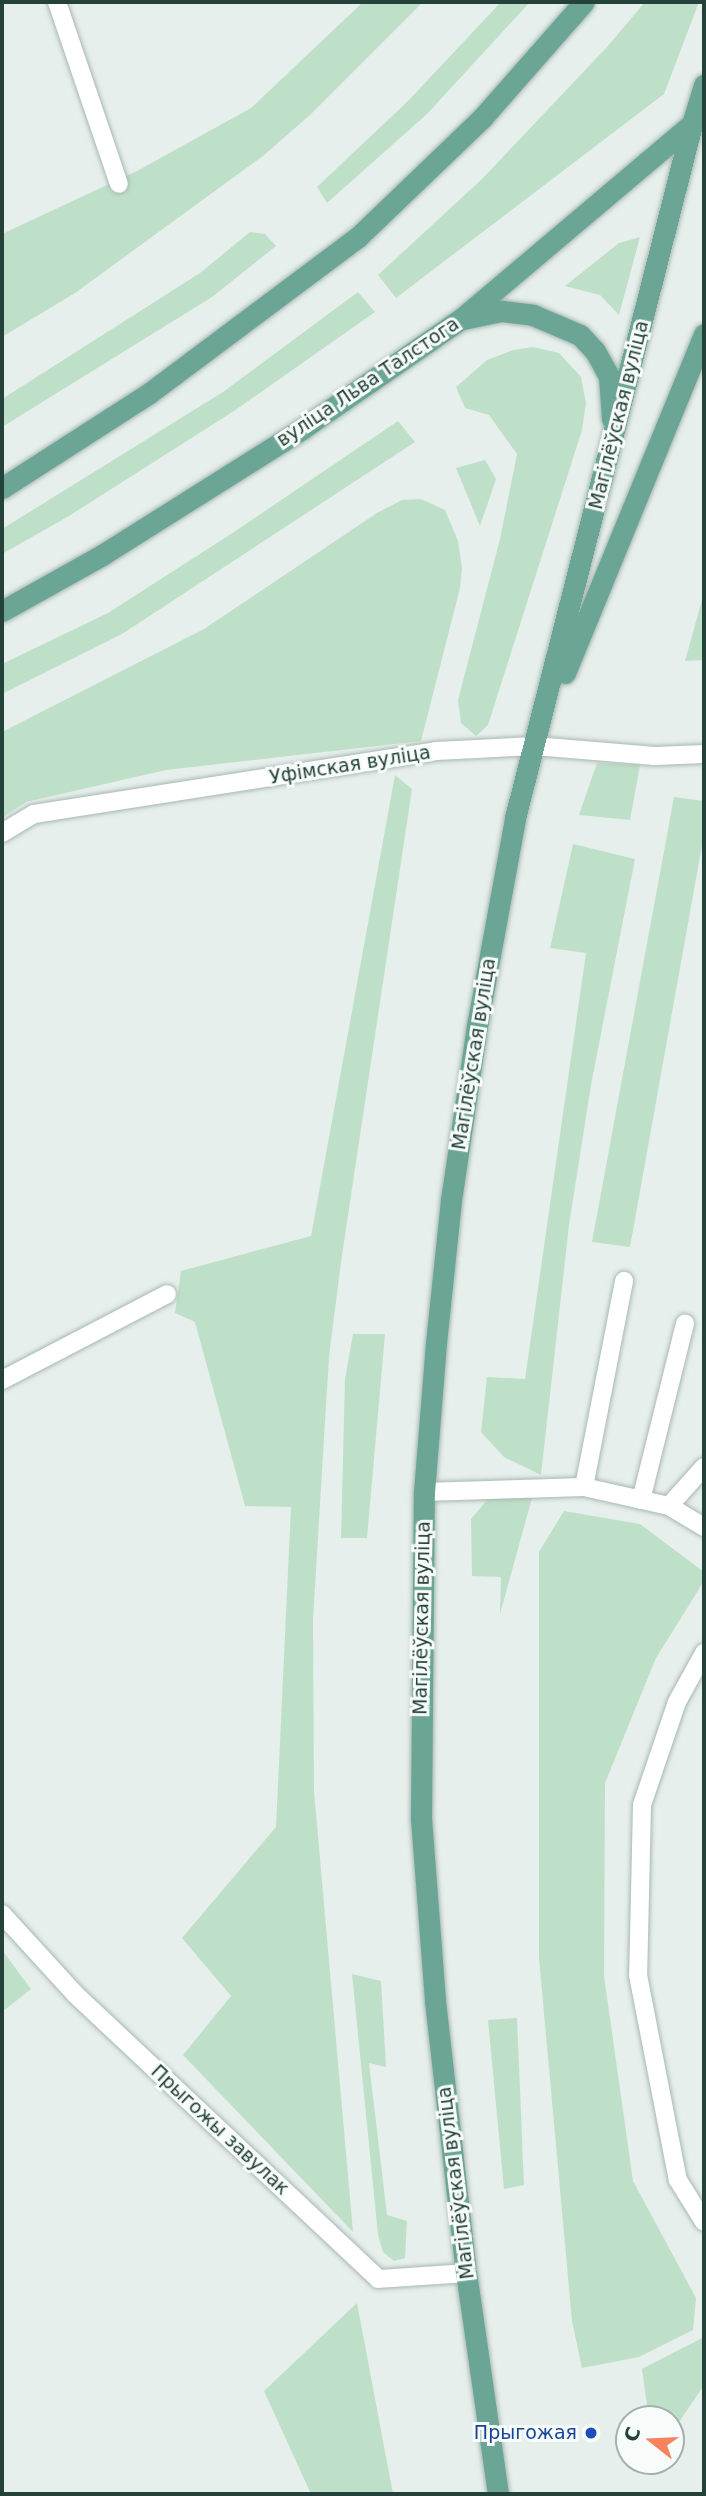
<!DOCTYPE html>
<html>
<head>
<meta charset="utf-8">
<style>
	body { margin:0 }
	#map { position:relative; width:706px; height:2496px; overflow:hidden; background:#e6efeb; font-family:"DejaVu Sans",sans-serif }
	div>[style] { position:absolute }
	.green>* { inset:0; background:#bfe0c8 }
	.roads { filter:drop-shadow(0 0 2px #a8b8b2) drop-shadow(0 0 2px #a8b8b2) }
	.service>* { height:18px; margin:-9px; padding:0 9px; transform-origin:9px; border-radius:9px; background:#fff }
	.primary>* { height:21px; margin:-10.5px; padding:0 10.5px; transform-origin:10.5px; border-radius:10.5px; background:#6aa596 }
	.dots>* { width:19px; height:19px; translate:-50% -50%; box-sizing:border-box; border:4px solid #f7fbf9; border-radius:50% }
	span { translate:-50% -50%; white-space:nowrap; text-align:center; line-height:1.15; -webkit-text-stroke:6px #f7fbf9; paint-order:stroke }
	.street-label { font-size:19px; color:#24423a }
	.transit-label { font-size:19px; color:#164399 }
	.right { translate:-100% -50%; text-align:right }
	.frame { position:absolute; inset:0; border:4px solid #24423a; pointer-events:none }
	.north { position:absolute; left:615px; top:2405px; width:70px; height:70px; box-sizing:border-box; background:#f7fbf9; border:2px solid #a3b1ad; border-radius:50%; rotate:288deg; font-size:19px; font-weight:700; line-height:28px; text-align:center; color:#24423a }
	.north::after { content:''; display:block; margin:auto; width:24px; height:32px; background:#f4845f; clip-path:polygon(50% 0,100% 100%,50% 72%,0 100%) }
</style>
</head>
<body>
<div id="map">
	<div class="green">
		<i style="clip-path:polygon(363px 2px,423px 2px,311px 114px,263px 156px,75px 293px,2px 337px,2px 234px,137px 171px,251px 108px)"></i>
		<i style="clip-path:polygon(501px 2px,530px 2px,427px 114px,327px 203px,317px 187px,408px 101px)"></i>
		<i style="clip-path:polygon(645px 2px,699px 2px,664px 94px,396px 298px,378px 275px,482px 179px,607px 47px)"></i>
		<i style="clip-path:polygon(250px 232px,265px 234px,276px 246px,212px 297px,2px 427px,2px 399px,200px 273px)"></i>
		<i style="clip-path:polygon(640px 237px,619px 315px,600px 295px,565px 286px,619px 243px)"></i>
		<i style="clip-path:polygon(358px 292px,375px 312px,234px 411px,69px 516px,2px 554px,2px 529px,223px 392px)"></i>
		<i style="clip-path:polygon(533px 347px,559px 353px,581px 377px,586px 403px,582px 430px,488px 725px,476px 736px,461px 723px,458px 700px,500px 539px,517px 454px,489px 415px,465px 408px,456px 387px,487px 360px,513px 350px)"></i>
		<i style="clip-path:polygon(398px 421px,415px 442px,122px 634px,2px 694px,2px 664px,108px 613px,234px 532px)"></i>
		<i style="clip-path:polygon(485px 460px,496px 479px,480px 526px,456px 468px)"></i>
		<i style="clip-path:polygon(421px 499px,445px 510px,458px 541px,462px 568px,460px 588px,421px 741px,166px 770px,26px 802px,2px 818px,2px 732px,204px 629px,377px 513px,402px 500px)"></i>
		<i style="clip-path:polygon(704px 593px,704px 660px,685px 661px)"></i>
		<i style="clip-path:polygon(597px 763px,640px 765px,630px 820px,579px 815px)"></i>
		<i style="clip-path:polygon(395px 775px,412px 789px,341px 1262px,329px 1357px,313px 1619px,314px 1791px,353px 2232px,183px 2055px,231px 1996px,182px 1938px,276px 1827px,291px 1507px,245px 1506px,195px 1322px,175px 1313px,181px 1271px,311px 1236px)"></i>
		<i style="clip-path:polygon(674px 797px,704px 801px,704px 834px,630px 1247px,592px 1242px)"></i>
		<i style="clip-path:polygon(573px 844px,635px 859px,591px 1085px,569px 1225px,541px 1475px,504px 1457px,481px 1432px,487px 1377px,525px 1379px,586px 953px,550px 948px)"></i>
		<i style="clip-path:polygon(353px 1334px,385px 1334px,367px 1538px,341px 1538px,345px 1379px)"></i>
		<i style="clip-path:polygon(503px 1496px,532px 1498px,500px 1614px,501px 1577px,472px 1576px,471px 1519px,487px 1500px)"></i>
		<i style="clip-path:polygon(564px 1511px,640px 1524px,704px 1572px,704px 1581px,656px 1658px,605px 1783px,604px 1976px,633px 2181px,696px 2298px,693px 2330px,639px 2357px,582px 2368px,572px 2321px,539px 1958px,539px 1552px)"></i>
		<i style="clip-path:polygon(2px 1950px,31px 1989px,2px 2012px)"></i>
		<i style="clip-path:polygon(352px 1974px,381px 1981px,386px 2067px,369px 2063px,387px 2215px,407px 2221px,405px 2258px,394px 2261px,383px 2252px,378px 2235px)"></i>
		<i style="clip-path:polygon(517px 2018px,524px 2185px,504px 2189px,488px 2020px)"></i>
		<i style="clip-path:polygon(357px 2303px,393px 2494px,311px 2494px,264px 2391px)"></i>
		<i style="clip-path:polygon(704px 2337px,704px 2385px,671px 2434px,671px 2419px,649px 2419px,642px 2369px)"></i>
	</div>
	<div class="roads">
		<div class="service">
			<i style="left:57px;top:2px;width:192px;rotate:71.2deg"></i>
			<i style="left:2px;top:833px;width:37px;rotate:-31deg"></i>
			<i style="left:34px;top:814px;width:407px;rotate:-8.9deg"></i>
			<i style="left:436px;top:751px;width:99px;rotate:-2.9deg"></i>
			<i style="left:535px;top:746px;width:120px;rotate:4.8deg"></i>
			<i style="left:655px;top:756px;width:49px;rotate:-2.3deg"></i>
			<i style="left:2px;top:1380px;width:186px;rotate:-27.5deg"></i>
			<i style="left:584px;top:1487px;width:87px;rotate:12.6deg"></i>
			<i style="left:669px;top:1506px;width:41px;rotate:31deg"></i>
			<i style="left:424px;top:1492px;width:160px;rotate:-1.8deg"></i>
			<i style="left:584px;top:1487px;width:210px;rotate:-79deg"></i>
			<i style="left:641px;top:1500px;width:182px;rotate:-76deg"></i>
			<i style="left:669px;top:1506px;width:52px;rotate:-48.1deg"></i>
			<i style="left:704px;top:1653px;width:56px;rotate:118.9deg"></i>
			<i style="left:677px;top:1702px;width:109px;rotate:108.8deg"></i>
			<i style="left:642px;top:1805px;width:170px;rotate:91.3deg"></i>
			<i style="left:638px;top:1975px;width:209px;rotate:79deg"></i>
			<i style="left:678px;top:2180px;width:49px;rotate:58.2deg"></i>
			<i style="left:2px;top:1914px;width:108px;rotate:47.6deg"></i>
			<i style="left:75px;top:1994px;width:416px;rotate:43.2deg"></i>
			<i style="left:378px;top:2279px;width:88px;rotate:-3.9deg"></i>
		</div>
		<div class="primary">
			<i style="left:463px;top:319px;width:40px;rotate:-12deg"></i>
			<i style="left:502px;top:311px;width:31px;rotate:7deg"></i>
			<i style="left:533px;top:315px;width:51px;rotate:23.1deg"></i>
			<i style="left:580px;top:335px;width:22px;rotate:47deg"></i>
			<i style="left:595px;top:351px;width:29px;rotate:61deg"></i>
			<i style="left:609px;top:376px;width:43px;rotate:86deg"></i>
			<i style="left:2px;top:488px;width:174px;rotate:-32.8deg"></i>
			<i style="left:148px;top:394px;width:262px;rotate:-36.8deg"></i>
			<i style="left:358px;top:237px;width:172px;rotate:-43.8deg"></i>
			<i style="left:482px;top:118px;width:154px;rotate:-48.7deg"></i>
			<i style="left:2px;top:611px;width:115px;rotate:-29.2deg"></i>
			<i style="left:102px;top:555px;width:236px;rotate:-32.2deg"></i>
			<i style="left:302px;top:429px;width:193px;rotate:-34.7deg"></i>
			<i style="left:461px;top:319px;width:304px;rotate:-40.2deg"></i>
			<i style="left:565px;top:673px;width:366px;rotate:-67.7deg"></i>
			<i style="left:498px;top:2494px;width:223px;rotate:-98.2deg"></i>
			<i style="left:466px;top:2273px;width:275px;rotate:-96.5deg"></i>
			<i style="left:435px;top:2000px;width:182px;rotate:-94.4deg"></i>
			<i style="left:421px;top:1819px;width:327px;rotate:-89.5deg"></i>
			<i style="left:424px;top:1492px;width:149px;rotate:-85.4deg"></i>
			<i style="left:436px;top:1343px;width:144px;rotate:-84deg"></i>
			<i style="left:451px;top:1200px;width:176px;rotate:-81.5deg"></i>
			<i style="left:477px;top:1026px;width:211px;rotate:-79.6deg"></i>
			<i style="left:515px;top:818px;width:716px;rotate:-75.69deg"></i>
			<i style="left:692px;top:124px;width:41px;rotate:-72.9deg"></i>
		</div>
	</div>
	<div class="dots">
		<i style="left:591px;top:2433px;background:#1a4fb4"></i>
	</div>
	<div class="street-label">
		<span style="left:368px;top:382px;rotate:-34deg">вуліца Льва Талстога</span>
		<span style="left:619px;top:415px;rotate:-76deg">Магілёўская вуліца</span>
		<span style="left:350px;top:765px;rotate:-9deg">Уфімская вуліца</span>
		<span style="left:474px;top:1054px;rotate:-81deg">Магілёўская вуліца</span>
		<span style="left:422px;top:1618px;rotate:-89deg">Магілёўская вуліца</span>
		<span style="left:220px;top:2130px;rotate:43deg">Прыгожы завулак</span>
		<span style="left:456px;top:2183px;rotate:-97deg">Магілёўская вуліца</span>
	</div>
	<div class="transit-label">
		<span class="right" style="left:577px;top:2433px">Прыгожая</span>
	</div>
	<div class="frame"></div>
	<div class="north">С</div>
</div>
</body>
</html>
